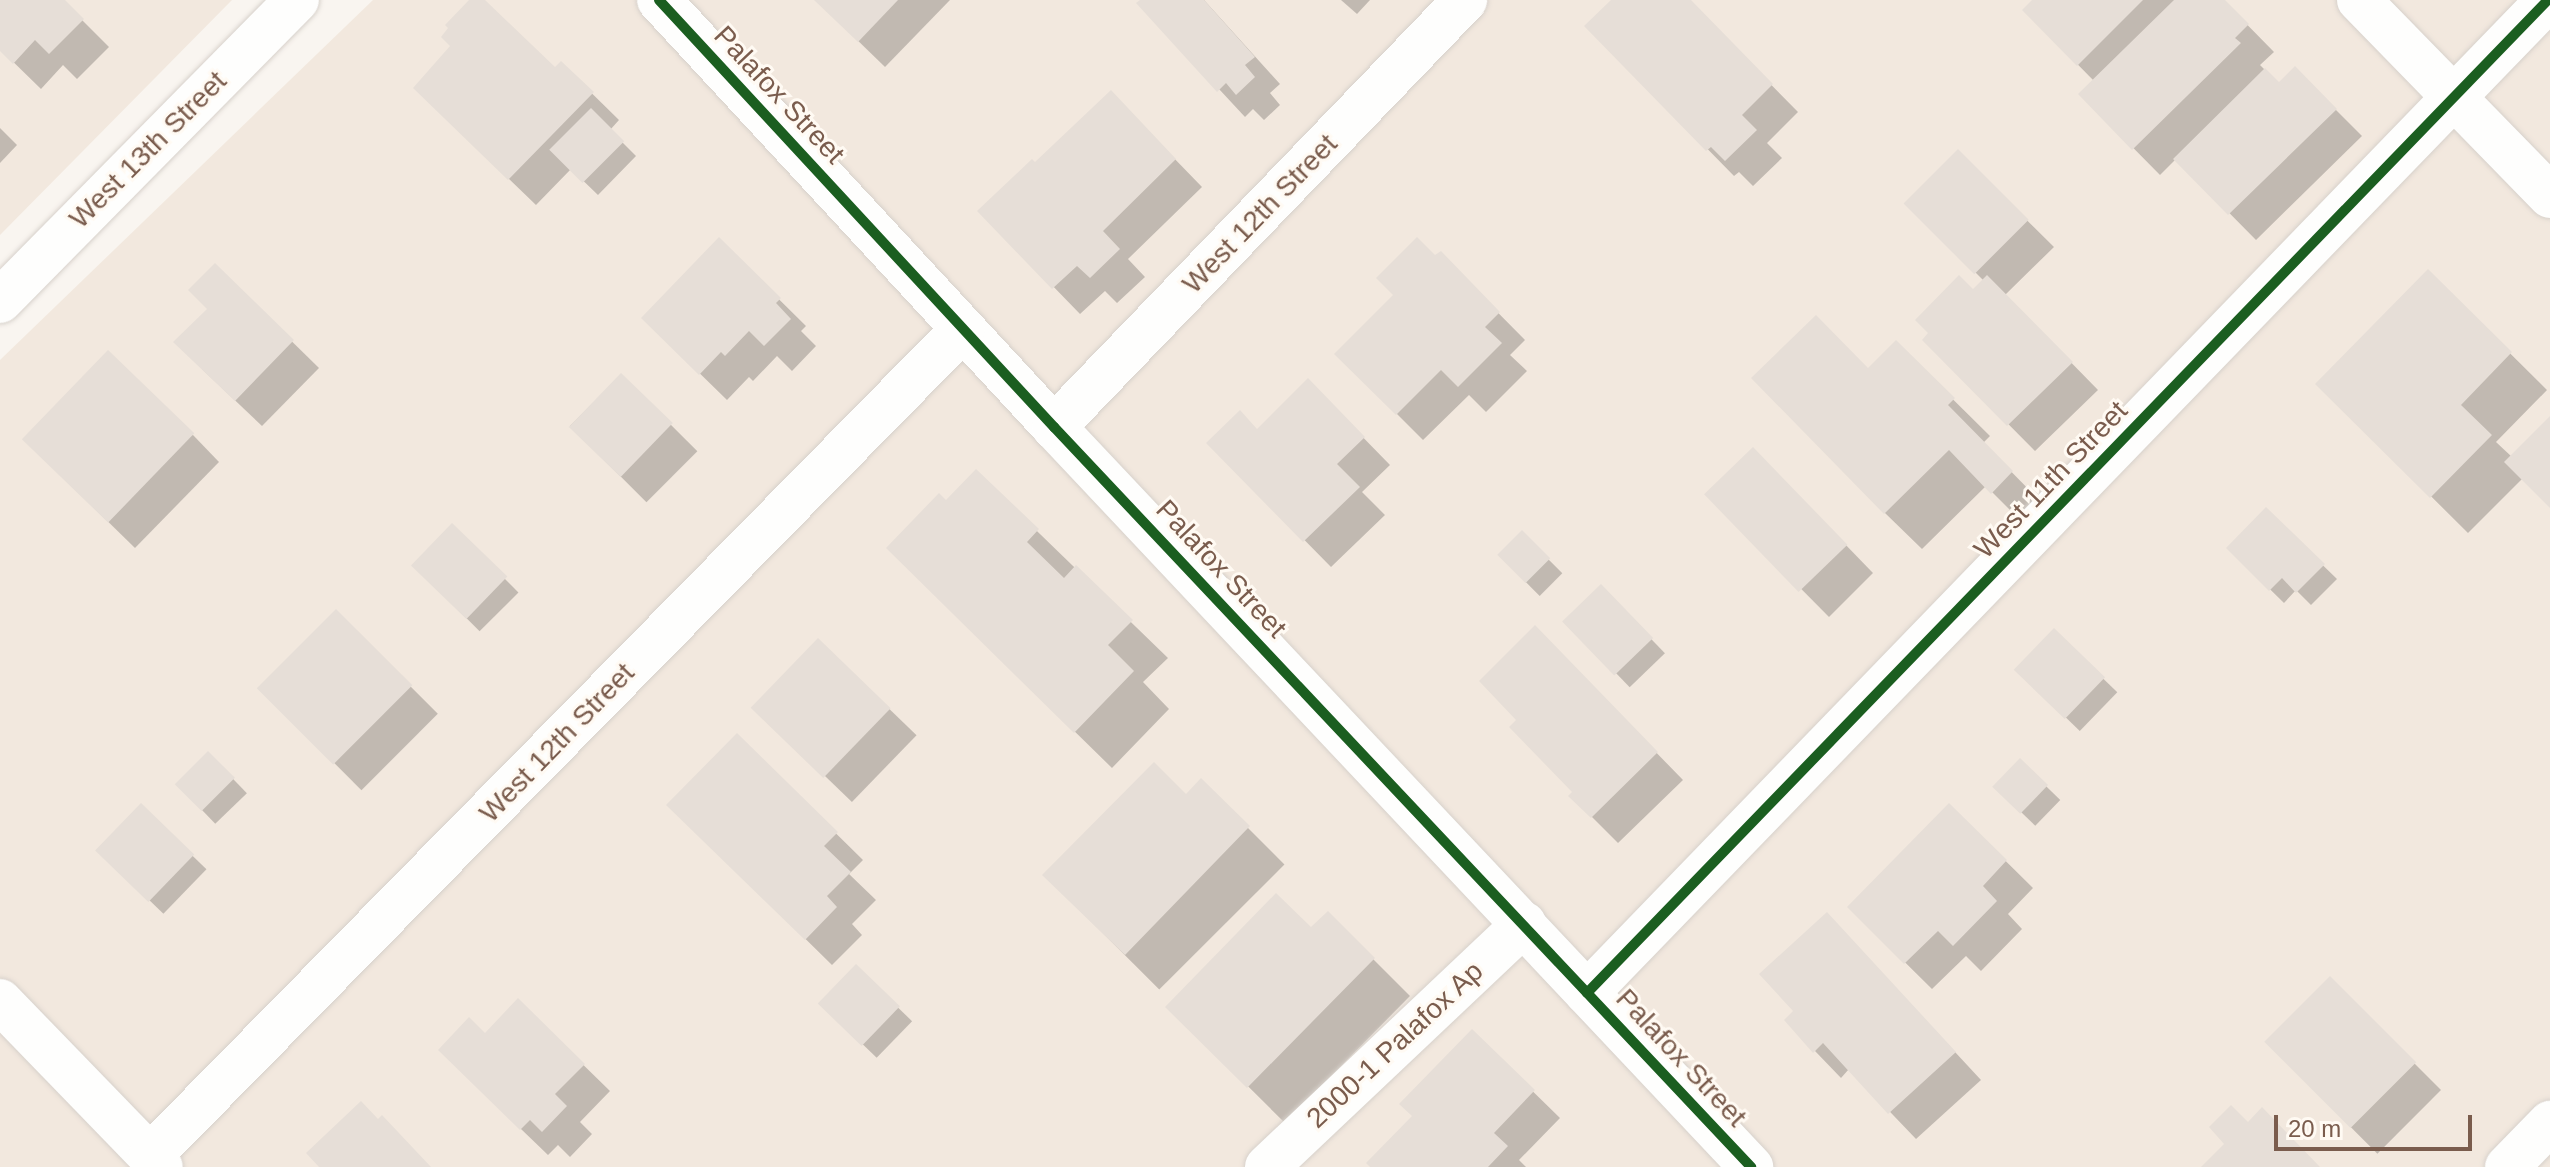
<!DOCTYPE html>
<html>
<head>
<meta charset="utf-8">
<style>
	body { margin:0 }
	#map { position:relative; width:2550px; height:1167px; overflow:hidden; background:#f9f5f0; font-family:Arial,sans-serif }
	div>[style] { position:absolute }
	.residential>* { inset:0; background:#f2e8de }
	.shadow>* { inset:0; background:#0003; transform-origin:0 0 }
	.building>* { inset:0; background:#e6ded7; transform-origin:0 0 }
	.roads { filter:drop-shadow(0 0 2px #d7d1cb) drop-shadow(0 0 2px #d7d1cb) }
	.minor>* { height:44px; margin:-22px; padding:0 22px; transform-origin:22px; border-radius:22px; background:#fefefd }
	.tertiary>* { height:44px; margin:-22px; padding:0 22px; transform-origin:22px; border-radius:22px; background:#fefefd }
	.cycleway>* { height:10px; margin:-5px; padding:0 5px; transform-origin:5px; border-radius:5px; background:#1b5e20 }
	span { translate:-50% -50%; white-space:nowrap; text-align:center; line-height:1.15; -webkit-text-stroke:6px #fffaf3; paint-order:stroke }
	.street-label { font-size:28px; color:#7a5c4d }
	.scale { position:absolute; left:2274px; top:1115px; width:198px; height:36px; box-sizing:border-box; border:4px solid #7a5c4d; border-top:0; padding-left:10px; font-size:24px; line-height:28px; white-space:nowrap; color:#7a5c4d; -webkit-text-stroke:6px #fffaf3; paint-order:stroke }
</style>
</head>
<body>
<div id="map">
	<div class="residential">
		<i style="clip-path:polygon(0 0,232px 0,0 235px)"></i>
		<i style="clip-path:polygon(373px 0,2550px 0,2550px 1167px,0 1167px,0 360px)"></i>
	</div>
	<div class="shadow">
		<i style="clip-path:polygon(0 0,62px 0,109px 47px,77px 79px,63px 65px,41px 89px,0 49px)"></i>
		<i style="clip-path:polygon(472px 0,482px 0,555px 70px,561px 63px,619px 120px,610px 130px,636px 156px,598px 195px,571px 169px,536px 205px,443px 115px,453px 46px)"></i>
		<i style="clip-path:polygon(816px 0,950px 0,885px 67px)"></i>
		<i style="clip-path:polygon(1143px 0,1204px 0,1280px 84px,1270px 93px,1280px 105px,1264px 120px,1253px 109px,1245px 117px,1139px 3px)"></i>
		<i style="clip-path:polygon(1341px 0,1370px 0,1357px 14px)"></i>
		<i style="clip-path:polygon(1614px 0,1688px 0,1798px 112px,1767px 143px,1782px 158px,1753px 186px,1739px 172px,1734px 176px,1587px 26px)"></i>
		<i style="clip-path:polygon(2035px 0,2223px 0,2274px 52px,2260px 65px,2279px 84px,2295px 69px,2362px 136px,2256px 240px,2176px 159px,2160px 175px,2081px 95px,2094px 81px,2024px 10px)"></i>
		<i style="clip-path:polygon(1137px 120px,1202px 187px,1128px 259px,1145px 277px,1117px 303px,1105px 291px,1080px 314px,980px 211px,1035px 165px)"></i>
		<i style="clip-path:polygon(0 128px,17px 145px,0 163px)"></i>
		<i style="clip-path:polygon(1958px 152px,2054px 247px,2005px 295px,2098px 390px,2035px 451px,1925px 340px,1984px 281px,1906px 203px)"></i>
		<i style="clip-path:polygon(719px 240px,806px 326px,801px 331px,816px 346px,792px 371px,777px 356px,753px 381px,749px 377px,727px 400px,643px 318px)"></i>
		<i style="clip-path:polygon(1440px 254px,1525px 340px,1510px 355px,1527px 371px,1486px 412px,1469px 395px,1423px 440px,1337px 354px)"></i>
		<i style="clip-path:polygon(215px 266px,319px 368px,262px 426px,202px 369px)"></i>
		<i style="clip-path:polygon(2428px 272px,2547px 390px,2496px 442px,2512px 457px,2550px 419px,2550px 505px,2523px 478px,2468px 533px,2318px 384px)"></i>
		<i style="clip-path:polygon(1896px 343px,1990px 436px,1983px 443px,2048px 509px,2029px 529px,1986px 486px,1922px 549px,1885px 513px,1868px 370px)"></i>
		<i style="left:621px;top:375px;width:108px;height:72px;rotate:45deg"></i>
		<i style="clip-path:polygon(1308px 381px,1390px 465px,1362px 492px,1385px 515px,1331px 567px,1209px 443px,1258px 431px)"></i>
		<i style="clip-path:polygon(193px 435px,219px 462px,135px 548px,50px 465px)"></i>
		<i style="clip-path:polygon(976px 472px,1168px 658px,1143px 682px,1169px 709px,1112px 768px,925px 585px,946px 503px)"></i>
		<i style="clip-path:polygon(1779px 476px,1873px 573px,1829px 617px,1708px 495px)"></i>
		<i style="clip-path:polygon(2266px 510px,2337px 579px,2311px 605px,2296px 590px,2284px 603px,2228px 548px)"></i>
		<i style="left:452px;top:526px;width:94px;height:55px;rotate:45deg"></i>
		<i style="left:1522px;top:533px;width:57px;height:32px;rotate:45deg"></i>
		<i style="left:1601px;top:587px;width:92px;height:49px;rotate:46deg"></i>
		<i style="left:336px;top:612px;width:144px;height:108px;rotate:45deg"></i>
		<i style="clip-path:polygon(1535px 628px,1683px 780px,1618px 843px,1571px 796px,1575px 792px,1519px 720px)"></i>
		<i style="left:2054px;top:631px;width:88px;height:54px;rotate:44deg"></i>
		<i style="left:818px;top:640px;width:137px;height:93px;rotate:44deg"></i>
		<i style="clip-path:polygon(737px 736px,863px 860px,849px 874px,876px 900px,852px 924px,862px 935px,832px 965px,669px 805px)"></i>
		<i style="left:208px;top:753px;width:56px;height:44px;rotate:46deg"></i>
		<i style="left:2020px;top:761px;width:56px;height:36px;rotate:44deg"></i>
		<i style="left:1201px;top:781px;width:118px;height:177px;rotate:45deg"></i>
		<i style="clip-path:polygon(1949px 805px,2033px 888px,2008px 914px,2022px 929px,1981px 971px,1966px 956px,1932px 989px,1849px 907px)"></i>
		<i style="left:141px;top:806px;width:91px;height:62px;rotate:44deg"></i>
		<i style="clip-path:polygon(1328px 914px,1410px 996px,1285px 1123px,1168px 1007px,1311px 930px)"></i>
		<i style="clip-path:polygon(1853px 942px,1981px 1080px,1916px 1139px,1849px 1069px,1841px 1078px,1815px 1051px)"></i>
		<i style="left:856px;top:967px;width:78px;height:51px;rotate:44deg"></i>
		<i style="left:2330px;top:979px;width:157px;height:90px;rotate:45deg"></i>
		<i style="clip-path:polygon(518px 1001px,610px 1091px,580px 1122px,592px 1134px,570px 1157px,558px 1145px,548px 1155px,467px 1077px,485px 1036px)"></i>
		<i style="clip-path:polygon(1472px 1032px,1560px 1118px,1519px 1160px,1526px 1167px,1373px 1167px,1414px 1116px)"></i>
	</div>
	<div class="building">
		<i style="clip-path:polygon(0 0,65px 0,84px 19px,49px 54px,35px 40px,13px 64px,0 51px)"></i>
		<i style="clip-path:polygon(469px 0,485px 0,555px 67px,561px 61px,594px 92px,508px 180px,413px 88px,450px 46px,441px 37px,448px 28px,445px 25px)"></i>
		<i style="clip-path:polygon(814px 0,898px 0,858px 42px)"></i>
		<i style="clip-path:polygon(1140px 0,1204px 0,1255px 57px,1245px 65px,1255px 77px,1236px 95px,1226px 83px,1217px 92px,1136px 3px)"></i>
		<i style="clip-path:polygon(1611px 0,1691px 0,1773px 84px,1742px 115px,1757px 130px,1725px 161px,1711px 147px,1706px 151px,1584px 26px)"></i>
		<i style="clip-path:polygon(2032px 0,2143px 0,2077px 66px,2022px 10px)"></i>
		<i style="clip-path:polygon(2174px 0,2225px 0,2249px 24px,2235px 38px,2241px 43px,2132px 150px,2078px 94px)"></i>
		<i style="clip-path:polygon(2295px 66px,2337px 109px,2228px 215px,2173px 159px,2265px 68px,2279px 82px)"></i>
		<i style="clip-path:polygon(1111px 90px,1176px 159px,1103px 231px,1120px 249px,1090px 278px,1077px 266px,1052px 289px,977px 211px,1032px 159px,1035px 162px)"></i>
		<i style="left:591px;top:108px;width:47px;height:59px;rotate:45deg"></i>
		<i style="left:1958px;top:149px;width:100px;height:77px;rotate:45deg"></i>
		<i style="clip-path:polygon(719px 237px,781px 298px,776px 303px,791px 319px,764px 346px,749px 331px,725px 356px,721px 352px,699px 375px,641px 318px)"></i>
		<i style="clip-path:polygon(1417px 237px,1435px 255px,1441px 251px,1500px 312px,1485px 327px,1502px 343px,1458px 387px,1441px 370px,1396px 415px,1334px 354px,1393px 295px,1376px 278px)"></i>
		<i style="clip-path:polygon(215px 263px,294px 340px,235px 401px,173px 342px,207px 309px,188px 290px)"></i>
		<i style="clip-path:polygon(2428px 269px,2512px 352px,2461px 405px,2492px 435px,2430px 498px,2315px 384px)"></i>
		<i style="clip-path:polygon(1959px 275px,1973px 289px,1987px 275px,2073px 362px,2007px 426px,1922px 340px,1928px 333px,1915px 320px)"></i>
		<i style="clip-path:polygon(1816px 315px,1868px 368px,1896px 340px,1955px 398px,1948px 405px,2013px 471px,1991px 494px,1949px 450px,1884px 514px,1751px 378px)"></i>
		<i style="left:108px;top:350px;width:120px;height:124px;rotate:44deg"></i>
		<i style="left:621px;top:373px;width:72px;height:75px;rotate:44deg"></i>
		<i style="clip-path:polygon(1308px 378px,1365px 437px,1337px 464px,1360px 487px,1303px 542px,1206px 443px,1240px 410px,1257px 429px)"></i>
		<i style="clip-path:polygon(2550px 416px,2550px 508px,2504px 462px)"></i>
		<i style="left:1753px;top:447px;width:136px;height:68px;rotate:46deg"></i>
		<i style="clip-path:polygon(976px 469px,1039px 529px,1027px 542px,1064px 578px,1076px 565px,1133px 620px,1108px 645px,1134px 671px,1074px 733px,886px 548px,939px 493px,946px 500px)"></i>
		<i style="clip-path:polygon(2266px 507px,2325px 564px,2296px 593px,2282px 578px,2269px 591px,2226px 548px)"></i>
		<i style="left:452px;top:523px;width:77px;height:59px;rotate:44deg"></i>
		<i style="left:1522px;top:530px;width:40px;height:35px;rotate:45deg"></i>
		<i style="left:1601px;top:584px;width:75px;height:54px;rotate:46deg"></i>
		<i style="left:336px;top:609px;width:108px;height:112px;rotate:45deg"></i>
		<i style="clip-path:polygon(1535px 625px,1658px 752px,1591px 818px,1568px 796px,1572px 792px,1509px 727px,1516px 720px,1479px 681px)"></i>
		<i style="left:2054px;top:628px;width:71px;height:58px;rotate:44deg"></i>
		<i style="left:818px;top:638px;width:101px;height:97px;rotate:44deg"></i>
		<i style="clip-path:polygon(737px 733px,838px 832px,824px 846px,851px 872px,827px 896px,837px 907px,805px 940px,666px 805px)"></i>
		<i style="left:208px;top:751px;width:38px;height:47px;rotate:45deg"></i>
		<i style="left:2020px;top:758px;width:39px;height:40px;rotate:44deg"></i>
		<i style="clip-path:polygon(1154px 762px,1186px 794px,1201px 778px,1250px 826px,1125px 955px,1042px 875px)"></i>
		<i style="left:141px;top:803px;width:74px;height:66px;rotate:44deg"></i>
		<i style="clip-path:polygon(1949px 803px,2007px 860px,1983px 886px,1997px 901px,1953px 946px,1938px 931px,1904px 964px,1847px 907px)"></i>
		<i style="clip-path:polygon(1276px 893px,1311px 927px,1328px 911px,1375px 958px,1247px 1088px,1165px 1007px)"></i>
		<i style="clip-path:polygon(1827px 912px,1956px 1052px,1888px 1114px,1823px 1043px,1813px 1053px,1784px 1020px,1793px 1011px,1759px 974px)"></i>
		<i style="left:856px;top:964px;width:61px;height:55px;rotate:44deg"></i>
		<i style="left:2330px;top:976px;width:122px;height:93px;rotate:45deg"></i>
		<i style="clip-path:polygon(518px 998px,585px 1064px,555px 1094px,567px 1106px,542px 1132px,530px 1120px,520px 1130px,438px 1050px,469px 1017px,485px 1033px)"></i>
		<i style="clip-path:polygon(1472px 1029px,1535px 1090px,1494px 1133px,1508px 1146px,1488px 1167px,1370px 1167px,1366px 1163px,1412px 1116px,1399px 1104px)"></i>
		<i style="clip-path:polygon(361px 1101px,378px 1119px,382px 1115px,431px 1167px,319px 1167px,306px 1153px)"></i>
		<i style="clip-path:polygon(2231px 1105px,2248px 1122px,2262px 1107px,2320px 1167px,2201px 1167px,2224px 1144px,2209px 1127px)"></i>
	</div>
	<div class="roads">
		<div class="minor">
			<i style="left:659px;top:0;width:582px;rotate:47.23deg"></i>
			<i style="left:1054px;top:427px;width:1017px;rotate:46.71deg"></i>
			<i style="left:2359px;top:0;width:274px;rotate:45.7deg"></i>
			<i style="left:1054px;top:427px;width:593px;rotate:-46.09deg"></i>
			<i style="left:1587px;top:993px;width:1382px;rotate:-45.94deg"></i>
			<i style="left:0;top:1001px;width:231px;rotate:45.9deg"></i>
			<i style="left:151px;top:1155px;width:1158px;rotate:-45.49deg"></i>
			<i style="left:1267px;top:1167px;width:354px;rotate:-43.4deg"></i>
			<i style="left:2507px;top:1167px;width:62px;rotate:-45.7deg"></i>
		</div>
		<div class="tertiary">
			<i style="left:0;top:301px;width:423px;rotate:-45.4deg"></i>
		</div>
	</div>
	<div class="cycleway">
		<i style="left:659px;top:0;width:582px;rotate:47.23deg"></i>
		<i style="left:1054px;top:427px;width:1017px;rotate:46.71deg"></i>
		<i style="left:1587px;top:993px;width:1382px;rotate:-45.94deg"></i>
	</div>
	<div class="street-label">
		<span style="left:779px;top:95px;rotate:47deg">Palafox Street</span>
		<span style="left:148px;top:150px;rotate:-45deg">West 13th Street</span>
		<span style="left:1260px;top:214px;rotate:-46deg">West 12th Street</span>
		<span style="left:2051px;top:480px;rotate:-46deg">West 11th Street</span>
		<span style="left:1221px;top:569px;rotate:47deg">Palafox Street</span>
		<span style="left:557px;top:743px;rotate:-46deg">West 12th Street</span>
		<span style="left:1395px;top:1045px;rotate:-43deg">2000-1 Palafox Ap</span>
		<span style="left:1681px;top:1058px;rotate:47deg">Palafox Street</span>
	</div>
	<div class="scale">20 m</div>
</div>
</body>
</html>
